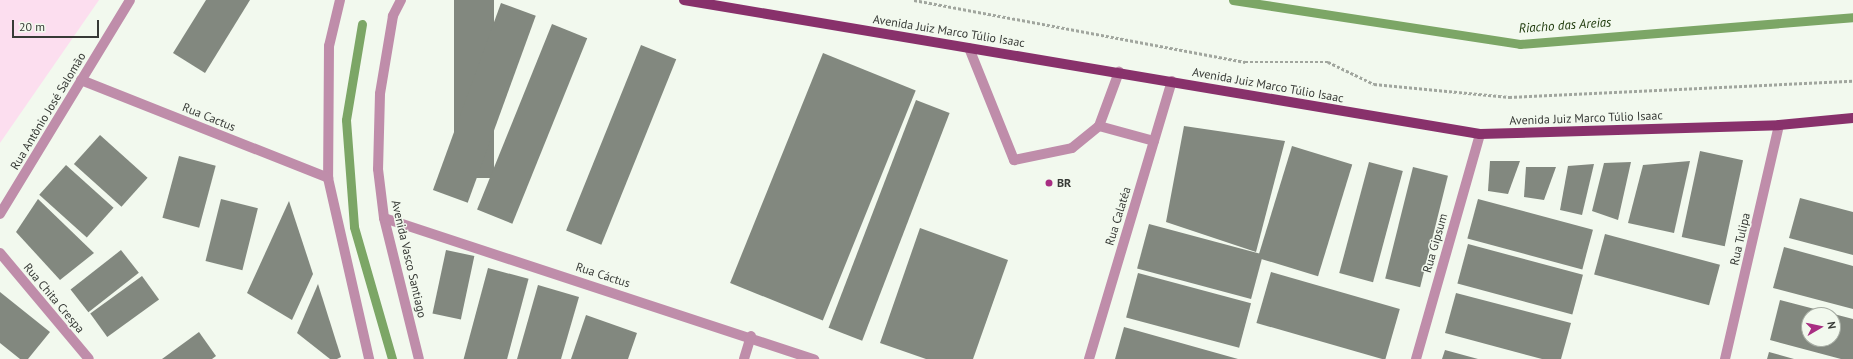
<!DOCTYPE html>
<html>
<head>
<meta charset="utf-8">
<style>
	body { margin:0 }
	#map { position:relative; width:1853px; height:359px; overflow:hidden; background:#f2f9ee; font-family:"PT Sans",sans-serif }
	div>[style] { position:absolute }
	.green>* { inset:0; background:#fcdeef }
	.stream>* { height:9px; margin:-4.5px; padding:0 4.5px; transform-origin:4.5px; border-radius:4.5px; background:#7ca666 }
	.building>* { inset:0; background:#82887f; transform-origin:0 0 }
	.path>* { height:2.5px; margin-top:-1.25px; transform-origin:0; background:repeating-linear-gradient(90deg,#a1a69e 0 3px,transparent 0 5px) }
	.minor>* { height:10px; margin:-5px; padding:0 5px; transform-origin:5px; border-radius:5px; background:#bf8daa }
	.major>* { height:10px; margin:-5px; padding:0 5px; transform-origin:5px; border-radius:5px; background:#88316b }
	.dots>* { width:11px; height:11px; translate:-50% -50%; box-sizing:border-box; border:2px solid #f2f9ee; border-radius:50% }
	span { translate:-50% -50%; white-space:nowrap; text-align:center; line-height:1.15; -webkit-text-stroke:3px #f2f9ee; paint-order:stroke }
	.street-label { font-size:12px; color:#373a36 }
	.poi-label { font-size:12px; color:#373a36; font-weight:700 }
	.left { translate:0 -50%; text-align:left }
	.water-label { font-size:13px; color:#1a3607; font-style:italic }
	.north { position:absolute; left:1801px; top:307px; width:40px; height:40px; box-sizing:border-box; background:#f2f9ee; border:1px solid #a7ada4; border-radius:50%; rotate:81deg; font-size:11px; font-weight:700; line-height:16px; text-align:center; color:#373a36 }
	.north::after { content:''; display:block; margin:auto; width:14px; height:18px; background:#a82e82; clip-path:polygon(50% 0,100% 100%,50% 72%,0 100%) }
	.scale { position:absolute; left:12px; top:20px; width:87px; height:18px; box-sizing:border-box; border:2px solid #373a36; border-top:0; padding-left:5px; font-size:12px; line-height:14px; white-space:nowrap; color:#373a36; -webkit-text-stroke:3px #f2f9ee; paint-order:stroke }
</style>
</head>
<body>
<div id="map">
	<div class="green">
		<i style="clip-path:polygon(0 0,99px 0,0 143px)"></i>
	</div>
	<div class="stream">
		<i style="left:1233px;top:0;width:290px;rotate:8.7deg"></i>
		<i style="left:1520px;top:44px;width:334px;rotate:-4.6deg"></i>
		<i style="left:362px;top:24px;width:97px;rotate:99.5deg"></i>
		<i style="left:346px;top:120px;width:107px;rotate:85.7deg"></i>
		<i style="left:354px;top:227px;width:137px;rotate:73.9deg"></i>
	</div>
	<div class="building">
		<i style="clip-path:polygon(206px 0,250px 0,205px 73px,173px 53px)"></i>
		<i style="left:454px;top:0;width:40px;height:178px"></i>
		<i style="left:501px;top:3px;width:37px;height:199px;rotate:20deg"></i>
		<i style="left:552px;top:24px;width:38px;height:200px;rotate:22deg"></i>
		<i style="left:641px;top:45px;width:38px;height:200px;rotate:22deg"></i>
		<i style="left:823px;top:53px;width:100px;height:248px;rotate:22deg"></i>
		<i style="left:916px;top:100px;width:36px;height:244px;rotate:21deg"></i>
		<i style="clip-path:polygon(1184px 126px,1285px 141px,1256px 252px,1166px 222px)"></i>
		<i style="left:100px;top:135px;width:64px;height:39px;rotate:42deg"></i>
		<i style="left:1292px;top:146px;width:63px;height:117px;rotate:17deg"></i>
		<i style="left:1700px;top:151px;width:44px;height:88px;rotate:12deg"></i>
		<i style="left:179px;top:156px;width:38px;height:64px;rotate:15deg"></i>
		<i style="clip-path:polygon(1490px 161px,1520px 161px,1508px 194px,1488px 191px)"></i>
		<i style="clip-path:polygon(1690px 161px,1674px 233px,1628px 223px,1643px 165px)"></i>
		<i style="left:1369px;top:162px;width:35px;height:115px;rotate:15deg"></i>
		<i style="clip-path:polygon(1631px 162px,1618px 220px,1592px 211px,1604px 163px)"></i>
		<i style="clip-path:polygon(1594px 164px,1582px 215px,1560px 210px,1568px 166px)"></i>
		<i style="left:66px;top:165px;width:64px;height:40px;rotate:42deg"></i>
		<i style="left:1413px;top:167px;width:36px;height:115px;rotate:14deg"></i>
		<i style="clip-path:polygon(1526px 167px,1556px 167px,1544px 200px,1524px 197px)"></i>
		<i style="clip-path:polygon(1800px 198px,1853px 212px,1853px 255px,1789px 238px)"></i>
		<i style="clip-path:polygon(38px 199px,94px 253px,60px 280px,16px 232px)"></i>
		<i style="left:221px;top:199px;width:38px;height:64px;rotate:14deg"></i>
		<i style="left:1478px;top:199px;width:119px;height:41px;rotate:15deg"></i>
		<i style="clip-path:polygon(289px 201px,313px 274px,292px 320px,247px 293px)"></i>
		<i style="left:1149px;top:224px;width:118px;height:46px;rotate:15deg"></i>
		<i style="clip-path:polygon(920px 228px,1008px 260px,973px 359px,926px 359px,880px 343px)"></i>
		<i style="left:1605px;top:234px;width:119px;height:42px;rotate:15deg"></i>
		<i style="left:1468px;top:244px;width:119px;height:41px;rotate:15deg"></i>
		<i style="clip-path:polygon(1784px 247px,1853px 266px,1853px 309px,1773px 288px)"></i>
		<i style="left:121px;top:250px;width:29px;height:64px;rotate:52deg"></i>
		<i style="left:446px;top:250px;width:29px;height:65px;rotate:12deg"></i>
		<i style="left:488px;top:268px;width:42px;height:95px;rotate:15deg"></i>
		<i style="left:1271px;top:272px;width:134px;height:53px;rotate:16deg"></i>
		<i style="left:1138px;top:273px;width:117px;height:46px;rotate:15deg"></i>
		<i style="left:142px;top:276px;width:29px;height:64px;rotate:54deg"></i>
		<i style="clip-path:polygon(318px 284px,341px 357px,337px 359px,330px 359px,297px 333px)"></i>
		<i style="clip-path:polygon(538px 285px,579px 297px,561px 359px,517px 359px)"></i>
		<i style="clip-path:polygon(0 292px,50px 332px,28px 359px,20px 359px,0 343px)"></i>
		<i style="clip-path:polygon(1456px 293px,1571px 323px,1561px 359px,1542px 359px,1445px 333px)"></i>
		<i style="clip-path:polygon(evenodd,1780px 300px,1853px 319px,1853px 359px,1841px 359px,1770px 340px,1780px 300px,1809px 315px,1833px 315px,1833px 339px,1809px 339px,1809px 315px)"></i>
		<i style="clip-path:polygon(586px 315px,637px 333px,628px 359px,571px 359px)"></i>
		<i style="clip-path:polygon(1124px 327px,1238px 359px,1115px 359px)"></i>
		<i style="clip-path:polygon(199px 332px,216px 356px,212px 359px,162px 359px)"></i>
		<i style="clip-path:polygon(1445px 350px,1478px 359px,1442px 359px)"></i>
		<i style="clip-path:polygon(1769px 352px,1794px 359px,1767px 359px)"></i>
	</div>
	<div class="path">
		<i style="left:914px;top:0;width:337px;rotate:10.6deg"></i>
		<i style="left:1245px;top:62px;width:83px"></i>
		<i style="left:1328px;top:62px;width:51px;rotate:25.6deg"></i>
		<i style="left:1374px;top:84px;width:136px;rotate:5.5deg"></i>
		<i style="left:1509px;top:97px;width:344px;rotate:-2.7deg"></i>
	</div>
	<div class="minor">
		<i style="left:340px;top:0;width:47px;rotate:103.4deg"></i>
		<i style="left:329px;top:46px;width:132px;rotate:90.4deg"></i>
		<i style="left:328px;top:178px;width:186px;rotate:77.2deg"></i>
		<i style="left:401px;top:0;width:18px;rotate:117deg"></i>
		<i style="left:393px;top:16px;width:79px;rotate:99.5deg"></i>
		<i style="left:380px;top:94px;width:75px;rotate:91.5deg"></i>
		<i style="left:378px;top:169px;width:49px;rotate:83deg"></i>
		<i style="left:384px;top:218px;width:145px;rotate:76.1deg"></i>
		<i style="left:969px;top:48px;width:121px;rotate:68.1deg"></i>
		<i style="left:1014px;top:160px;width:59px;rotate:-11.7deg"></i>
		<i style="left:1072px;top:148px;width:35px;rotate:-39deg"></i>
		<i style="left:1099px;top:126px;width:58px;rotate:-69.7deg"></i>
		<i style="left:81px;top:80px;width:266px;rotate:21.6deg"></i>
		<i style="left:1099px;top:126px;width:57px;rotate:15.3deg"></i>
		<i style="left:0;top:214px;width:250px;rotate:-58.7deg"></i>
		<i style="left:384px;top:218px;width:453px;rotate:18.2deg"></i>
		<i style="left:0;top:253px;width:138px;rotate:50deg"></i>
		<i style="left:744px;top:359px;width:24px;rotate:-73deg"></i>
		<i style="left:1089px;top:359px;width:290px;rotate:-73.4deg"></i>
		<i style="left:1416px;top:359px;width:234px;rotate:-74.1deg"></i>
		<i style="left:1725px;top:359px;width:240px;rotate:-77deg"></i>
	</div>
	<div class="major">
		<i style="left:684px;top:0;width:807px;rotate:9.56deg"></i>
		<i style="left:1480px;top:134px;width:299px;rotate:-1.7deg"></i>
		<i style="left:1779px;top:125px;width:74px;rotate:-5.4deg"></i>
	</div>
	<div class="dots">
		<i style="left:1049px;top:183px;background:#a82e82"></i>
	</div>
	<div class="street-label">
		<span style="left:949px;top:31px;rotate:9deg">Avenida Juiz Marco Túlio Isaac</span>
		<span style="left:1268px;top:85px;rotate:10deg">Avenida Juiz Marco Túlio Isaac</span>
		<span style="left:48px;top:111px;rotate:-59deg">Rua Antônio José Salomão</span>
		<span style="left:209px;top:117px;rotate:22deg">Rua Cactus</span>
		<span style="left:1586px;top:118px;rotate:-2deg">Avenida Juiz Marco Túlio Isaac</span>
		<span style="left:1118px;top:216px;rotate:-73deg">Rua Calatéa</span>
		<span style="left:1740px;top:239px;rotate:-77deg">Rua Tulipa</span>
		<span style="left:1435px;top:243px;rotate:-74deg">Rua Gipsum</span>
		<span style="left:409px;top:259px;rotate:77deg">Avenida Vasco Santiago</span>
		<span style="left:603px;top:275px;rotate:18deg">Rua Cáctus</span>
		<span style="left:54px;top:298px;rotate:50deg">Rua Chita Crespa</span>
	</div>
	<div class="poi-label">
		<span class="left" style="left:1057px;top:183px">BR</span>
	</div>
	<div class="water-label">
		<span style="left:1565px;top:26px;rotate:-4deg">Riacho das Areias</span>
	</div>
	<div class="north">N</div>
	<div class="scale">20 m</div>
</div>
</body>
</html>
